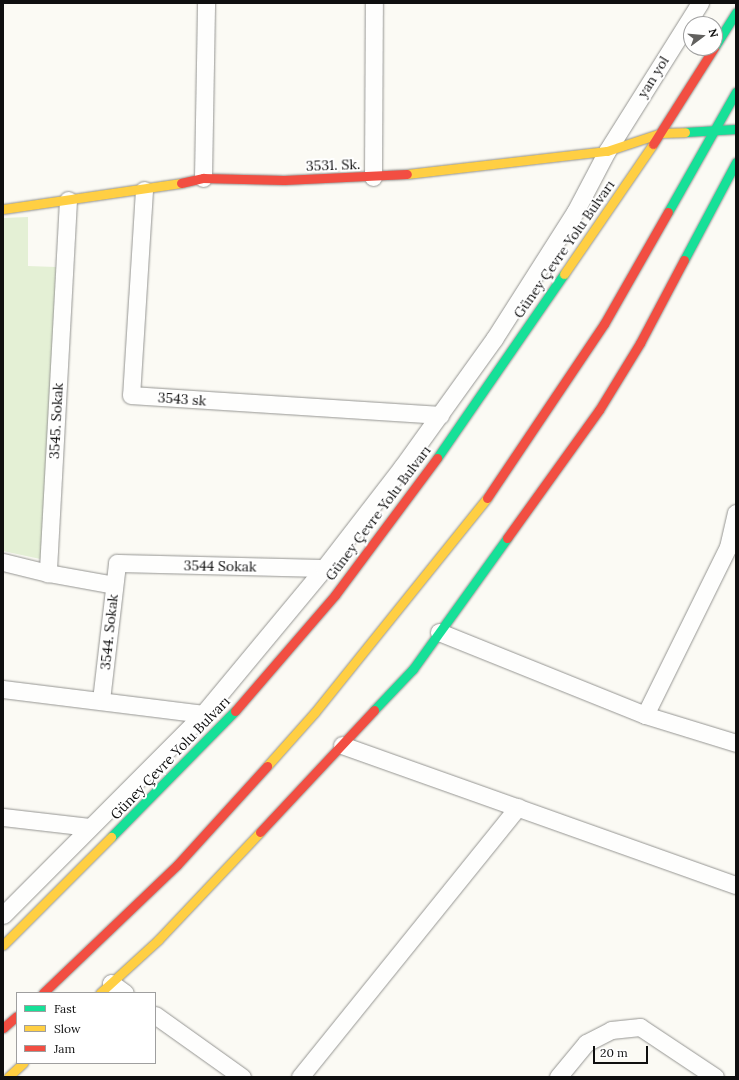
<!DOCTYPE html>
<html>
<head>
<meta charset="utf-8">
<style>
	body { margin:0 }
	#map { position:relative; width:739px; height:1080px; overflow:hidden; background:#fbfaf4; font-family:Lora,serif }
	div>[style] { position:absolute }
	.green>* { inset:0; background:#e4f0d5 }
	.roads { filter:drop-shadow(0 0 1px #959592) drop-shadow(0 0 1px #959592) }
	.street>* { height:17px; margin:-8.5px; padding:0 8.5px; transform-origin:8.5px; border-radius:8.5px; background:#fefefd }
	.fast>* { height:9px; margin:-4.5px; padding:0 4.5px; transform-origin:4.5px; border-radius:4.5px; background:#16e098 }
	.slow>* { height:9px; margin:-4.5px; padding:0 4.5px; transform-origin:4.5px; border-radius:4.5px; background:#ffcf43 }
	.jam>* { height:9px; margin:-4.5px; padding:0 4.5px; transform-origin:4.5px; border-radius:4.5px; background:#f24e42 }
	span { translate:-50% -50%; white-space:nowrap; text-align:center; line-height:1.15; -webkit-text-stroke:4px #fff; paint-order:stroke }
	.street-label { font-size:14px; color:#0f0f0f }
	.frame { position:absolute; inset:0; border:4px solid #0f0f0f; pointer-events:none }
	.legend { position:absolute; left:16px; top:992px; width:140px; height:72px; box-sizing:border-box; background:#fff; border:1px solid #9f9f9f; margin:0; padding:5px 7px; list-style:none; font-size:12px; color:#0f0f0f }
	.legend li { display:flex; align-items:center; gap:8px; height:20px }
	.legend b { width:20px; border:1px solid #9f9f9f }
	.north { position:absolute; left:683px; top:16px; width:40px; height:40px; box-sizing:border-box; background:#fff; border:1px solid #9f9f9f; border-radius:50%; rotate:74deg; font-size:11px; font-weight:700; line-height:16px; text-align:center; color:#0f0f0f }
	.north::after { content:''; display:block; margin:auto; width:14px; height:18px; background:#62615f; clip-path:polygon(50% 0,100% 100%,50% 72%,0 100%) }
	.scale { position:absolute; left:593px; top:1046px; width:55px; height:18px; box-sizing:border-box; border:2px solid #0f0f0f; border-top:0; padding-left:5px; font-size:12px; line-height:14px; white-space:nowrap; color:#0f0f0f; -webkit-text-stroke:3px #fff; paint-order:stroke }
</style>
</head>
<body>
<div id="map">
	<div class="green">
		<i style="clip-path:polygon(28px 217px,28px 266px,56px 267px,45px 560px,3px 551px,3px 218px)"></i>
	</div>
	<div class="roads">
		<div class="street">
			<i style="left:373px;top:177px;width:174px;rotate:-89.7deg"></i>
			<i style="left:203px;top:178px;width:175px;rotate:-89deg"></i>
			<i style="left:144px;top:190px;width:205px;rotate:93.6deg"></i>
			<i style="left:131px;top:395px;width:310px;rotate:3.7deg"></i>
			<i style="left:68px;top:200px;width:374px;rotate:93.1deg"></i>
			<i style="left:48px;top:573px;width:67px;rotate:10.3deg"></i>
			<i style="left:3px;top:562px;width:46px;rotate:13.7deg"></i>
			<i style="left:439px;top:632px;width:222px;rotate:21.9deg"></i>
			<i style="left:645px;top:715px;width:95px;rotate:17.1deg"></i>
			<i style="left:3px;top:689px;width:202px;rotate:7.1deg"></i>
			<i style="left:101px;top:700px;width:138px;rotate:-83.3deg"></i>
			<i style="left:117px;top:563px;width:207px;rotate:1.4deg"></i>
			<i style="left:645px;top:715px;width:187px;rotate:-63.7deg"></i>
			<i style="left:728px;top:547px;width:35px;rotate:-77deg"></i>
			<i style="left:342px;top:745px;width:418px;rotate:19.6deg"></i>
			<i style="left:3px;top:817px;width:87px;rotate:6.6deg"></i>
			<i style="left:3px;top:915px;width:284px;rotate:-45.1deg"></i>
			<i style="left:203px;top:714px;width:190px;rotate:-50.3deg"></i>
			<i style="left:324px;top:568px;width:128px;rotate:-52.3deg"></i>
			<i style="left:402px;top:467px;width:158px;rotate:-54.3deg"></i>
			<i style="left:494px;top:339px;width:151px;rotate:-57.5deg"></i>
			<i style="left:575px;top:212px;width:69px;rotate:-62.3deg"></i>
			<i style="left:607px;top:151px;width:175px;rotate:-57.9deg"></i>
			<i style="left:111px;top:983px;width:17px;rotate:36deg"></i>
			<i style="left:155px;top:1015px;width:107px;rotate:35.5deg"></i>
			<i style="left:300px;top:1077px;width:347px;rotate:-51.1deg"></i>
			<i style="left:558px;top:1077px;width:44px;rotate:-50.5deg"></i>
			<i style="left:586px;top:1043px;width:28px;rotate:-27deg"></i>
			<i style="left:611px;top:1030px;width:29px;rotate:-6deg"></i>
			<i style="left:640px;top:1027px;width:90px;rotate:33.7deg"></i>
		</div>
		<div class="fast">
			<i style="left:715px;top:46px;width:40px;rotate:-58deg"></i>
			<i style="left:685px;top:132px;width:51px;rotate:-3.4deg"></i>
			<i style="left:668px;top:212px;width:138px;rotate:-60.5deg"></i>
			<i style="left:684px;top:260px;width:111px;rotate:-62deg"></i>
			<i style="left:437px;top:458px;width:224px;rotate:-55.4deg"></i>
			<i style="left:374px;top:710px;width:57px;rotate:-46.4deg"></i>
			<i style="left:413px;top:669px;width:161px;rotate:-54.3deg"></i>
			<i style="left:111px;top:837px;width:177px;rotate:-45.5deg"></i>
		</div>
		<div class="slow">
			<i style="left:407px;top:174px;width:201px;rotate:-6.6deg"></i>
			<i style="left:607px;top:151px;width:57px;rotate:-18.4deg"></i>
			<i style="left:661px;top:133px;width:24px;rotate:-2deg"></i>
			<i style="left:3px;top:209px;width:180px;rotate:-8.3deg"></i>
			<i style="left:564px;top:274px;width:158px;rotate:-55.6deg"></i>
			<i style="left:267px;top:766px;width:72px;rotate:-48.4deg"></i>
			<i style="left:315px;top:712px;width:275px;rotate:-51.2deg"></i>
			<i style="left:3px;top:945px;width:153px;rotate:-45deg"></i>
			<i style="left:100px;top:993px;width:79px;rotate:-42.4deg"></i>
			<i style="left:158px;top:940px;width:149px;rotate:-46.6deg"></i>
			<i style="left:8px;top:1077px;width:21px;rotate:-43deg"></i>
		</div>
		<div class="jam">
			<i style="left:653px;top:144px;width:114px;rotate:-57.6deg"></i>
			<i style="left:181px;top:183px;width:23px;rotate:-13deg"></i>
			<i style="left:203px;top:178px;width:81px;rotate:1.4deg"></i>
			<i style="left:284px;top:180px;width:123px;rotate:-2.8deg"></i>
			<i style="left:487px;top:498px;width:210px;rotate:-56.1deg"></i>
			<i style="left:604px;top:324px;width:129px;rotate:-60.3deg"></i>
			<i style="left:507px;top:538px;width:158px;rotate:-54.3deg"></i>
			<i style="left:599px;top:410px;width:79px;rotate:-58.5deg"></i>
			<i style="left:640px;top:343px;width:94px;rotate:-62.1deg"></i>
			<i style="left:235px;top:711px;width:153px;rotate:-49.2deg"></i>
			<i style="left:335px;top:595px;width:171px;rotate:-53.3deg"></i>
			<i style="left:260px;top:832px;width:167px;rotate:-46.9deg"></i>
			<i style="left:43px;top:993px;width:185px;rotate:-43.7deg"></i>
			<i style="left:177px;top:865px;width:134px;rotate:-47.7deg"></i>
			<i style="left:3px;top:1028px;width:18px;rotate:-41deg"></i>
		</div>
	</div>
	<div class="street-label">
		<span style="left:653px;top:77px;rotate:-58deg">yan yol</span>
		<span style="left:333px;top:165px;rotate:-2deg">3531. Sk.</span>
		<span style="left:564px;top:249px;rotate:-55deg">Güney Çevre Yolu Bulvarı</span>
		<span style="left:182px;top:399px;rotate:4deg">3543 sk</span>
		<span style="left:56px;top:421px;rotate:-87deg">3545. Sokak</span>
		<span style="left:378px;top:513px;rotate:-53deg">Güney Çevre Yolu Bulvarı</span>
		<span style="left:220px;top:566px;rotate:1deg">3544 Sokak</span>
		<span style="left:109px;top:632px;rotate:-84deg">3544. Sokak</span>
		<span style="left:170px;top:758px;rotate:-46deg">Güney Çevre Yolu Bulvarı</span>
	</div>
	<div class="frame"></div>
	<ul class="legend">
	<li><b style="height:5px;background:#16e098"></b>Fast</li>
	<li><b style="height:5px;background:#ffcf43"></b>Slow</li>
	<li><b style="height:5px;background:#f24e42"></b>Jam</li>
	</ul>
	<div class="north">N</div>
	<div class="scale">20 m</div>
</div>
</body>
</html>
